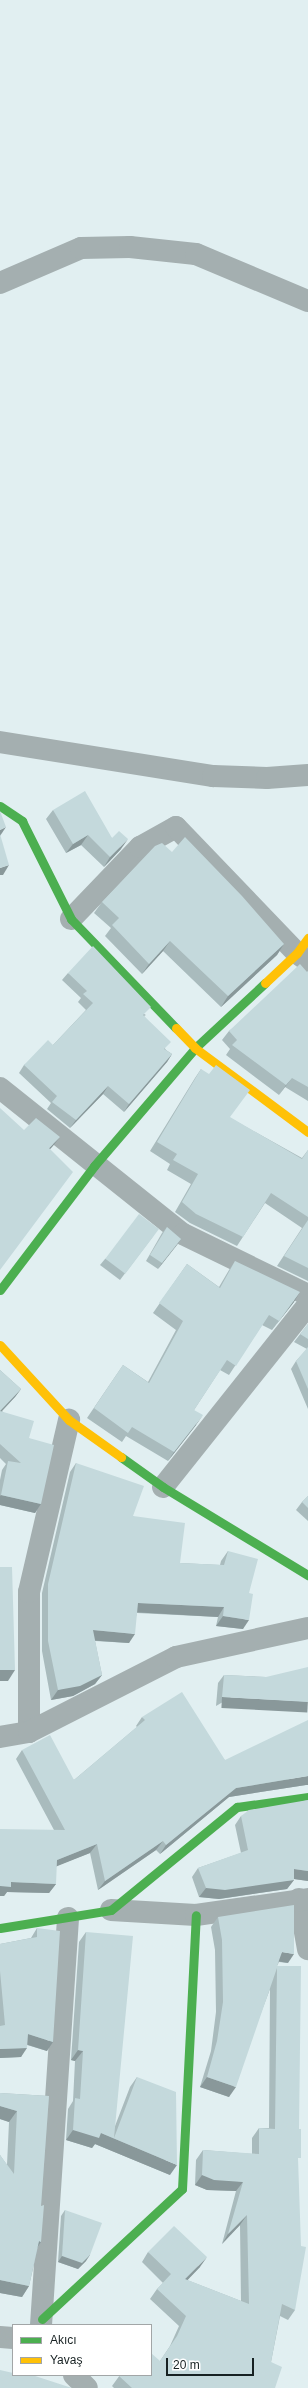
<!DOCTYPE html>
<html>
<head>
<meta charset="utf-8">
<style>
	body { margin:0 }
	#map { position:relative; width:308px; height:2388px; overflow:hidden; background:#e1eff1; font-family:Helvetica,sans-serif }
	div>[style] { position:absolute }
	.street>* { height:22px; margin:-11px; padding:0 11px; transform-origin:11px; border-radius:11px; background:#a4afb0 }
	.fast>* { height:9px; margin:-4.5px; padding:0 4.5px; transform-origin:4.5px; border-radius:4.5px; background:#4caf50 }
	.slow>* { height:9px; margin:-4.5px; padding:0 4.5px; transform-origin:4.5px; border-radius:4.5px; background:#ffc107 }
	.wall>* { inset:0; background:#a9bbbd }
	.shaded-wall>* { inset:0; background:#89989a; transform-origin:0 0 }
	.building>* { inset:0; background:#c4d9dc; transform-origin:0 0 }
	span { translate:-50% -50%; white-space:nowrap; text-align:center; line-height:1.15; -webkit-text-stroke:3.5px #fff; paint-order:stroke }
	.legend { position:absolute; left:12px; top:2324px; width:140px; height:52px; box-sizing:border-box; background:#fff; border:1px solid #a2a6a7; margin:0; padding:5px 7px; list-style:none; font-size:12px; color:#172122 }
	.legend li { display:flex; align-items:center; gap:8px; height:20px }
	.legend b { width:20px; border:1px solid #a2a6a7 }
	.scale { position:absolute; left:166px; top:2358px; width:88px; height:18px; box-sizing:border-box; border:2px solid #172122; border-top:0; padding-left:5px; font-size:12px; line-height:14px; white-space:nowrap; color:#172122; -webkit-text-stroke:3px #fff; paint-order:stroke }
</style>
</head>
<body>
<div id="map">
	<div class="street">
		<i style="left:0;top:283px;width:88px;rotate:-23.4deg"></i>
		<i style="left:81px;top:248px;width:49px;rotate:-1.2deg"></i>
		<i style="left:130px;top:247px;width:66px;rotate:6.1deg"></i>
		<i style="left:196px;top:254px;width:121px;rotate:22.8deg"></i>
		<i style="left:0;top:742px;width:216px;rotate:9.1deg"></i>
		<i style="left:213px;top:776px;width:54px;rotate:2.1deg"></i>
		<i style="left:267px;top:778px;width:41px;rotate:-4.2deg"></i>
		<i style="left:71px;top:919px;width:100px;rotate:-46.2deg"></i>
		<i style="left:140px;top:847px;width:41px;rotate:-29.1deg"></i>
		<i style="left:176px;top:827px;width:175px;rotate:46.2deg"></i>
		<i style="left:297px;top:953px;width:14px;rotate:36deg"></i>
		<i style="left:0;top:1088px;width:234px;rotate:38.6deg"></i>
		<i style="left:183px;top:1234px;width:139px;rotate:26deg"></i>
		<i style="left:163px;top:1487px;width:233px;rotate:-51.5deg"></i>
		<i style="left:29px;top:1732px;width:140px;rotate:-90deg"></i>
		<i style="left:29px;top:1592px;width:177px;rotate:-76.9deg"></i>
		<i style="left:0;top:1737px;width:29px;rotate:-10deg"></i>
		<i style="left:29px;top:1732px;width:165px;rotate:-27deg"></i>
		<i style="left:176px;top:1657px;width:135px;rotate:-12.4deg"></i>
		<i style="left:299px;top:1899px;width:51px;rotate:79.8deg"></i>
		<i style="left:111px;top:1910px;width:85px;rotate:3.4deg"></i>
		<i style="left:196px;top:1915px;width:113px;rotate:-8.1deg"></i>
		<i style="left:41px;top:2325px;width:408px;rotate:-86.2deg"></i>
		<i style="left:0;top:2337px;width:13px;rotate:4deg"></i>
		<i style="left:74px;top:2375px;width:18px;rotate:45deg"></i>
	</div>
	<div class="fast">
		<i style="left:0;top:806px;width:27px;rotate:34deg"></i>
		<i style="left:22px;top:821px;width:110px;rotate:63.4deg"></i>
		<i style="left:71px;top:919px;width:151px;rotate:46.1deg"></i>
		<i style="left:0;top:1290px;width:156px;rotate:-52.8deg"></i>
		<i style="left:94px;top:1166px;width:155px;rotate:-49.4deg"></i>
		<i style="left:195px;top:1048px;width:96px;rotate:-42.9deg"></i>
		<i style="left:121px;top:1457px;width:52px;rotate:35.5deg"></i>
		<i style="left:163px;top:1487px;width:170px;rotate:31.3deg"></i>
		<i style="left:0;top:1928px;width:112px;rotate:-9.2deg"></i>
		<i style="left:111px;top:1910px;width:163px;rotate:-39.3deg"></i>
		<i style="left:237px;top:1807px;width:72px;rotate:-8deg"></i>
		<i style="left:42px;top:2319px;width:191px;rotate:-42.9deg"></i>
		<i style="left:182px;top:2189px;width:274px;rotate:-87.1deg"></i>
	</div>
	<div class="slow">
		<i style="left:265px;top:983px;width:44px;rotate:-43.2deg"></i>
		<i style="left:297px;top:953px;width:19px;rotate:-54deg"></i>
		<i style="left:176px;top:1028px;width:28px;rotate:46deg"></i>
		<i style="left:195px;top:1048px;width:141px;rotate:36.6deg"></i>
		<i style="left:0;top:1345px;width:102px;rotate:47.4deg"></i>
		<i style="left:69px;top:1420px;width:64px;rotate:35.4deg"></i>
	</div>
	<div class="wall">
		<i style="clip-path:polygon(53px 810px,112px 838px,121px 849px,104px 867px,81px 845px,66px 853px,46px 819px)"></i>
		<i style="clip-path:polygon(172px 852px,284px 944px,277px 955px,221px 1007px,163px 951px,142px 974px,105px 936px,111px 928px,94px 913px,102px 902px)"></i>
		<i style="clip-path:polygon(308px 971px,308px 1101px,285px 1087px,279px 1095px,226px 1055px,230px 1049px,222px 1040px,229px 1031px)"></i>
		<i style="clip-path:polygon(68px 973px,146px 1015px,144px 1016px,166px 1050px,172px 1054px,167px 1062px,124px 1112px,103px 1094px,70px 1128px,47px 1109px,51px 1103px,19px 1073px,24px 1065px,53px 1045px,86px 1010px,78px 1002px,81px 998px,62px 980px)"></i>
		<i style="clip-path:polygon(201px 1069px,230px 1118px,302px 1158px,308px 1150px,308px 1281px,277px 1266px,302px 1228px,265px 1203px,237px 1246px,190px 1223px,175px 1212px,191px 1184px,167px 1170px,170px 1164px,150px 1151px,195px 1078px)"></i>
		<i style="clip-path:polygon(167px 1227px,181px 1239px,158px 1269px,146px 1261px,162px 1233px)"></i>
		<i style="clip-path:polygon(154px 1235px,120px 1280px,100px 1265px,105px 1259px)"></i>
		<i style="clip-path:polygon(235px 1261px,294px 1302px,272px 1330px,262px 1325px,229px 1375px,220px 1370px,194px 1410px,196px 1425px,168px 1461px,126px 1436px,122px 1442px,87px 1418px,123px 1365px,148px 1382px,176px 1330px,153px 1313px,187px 1264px,219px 1287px,229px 1270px)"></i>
		<i style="clip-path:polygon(308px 1324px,308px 1409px,291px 1369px,296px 1361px,307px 1349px,294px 1342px)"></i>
		<i style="clip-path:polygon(0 1370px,21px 1389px,15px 1397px,2px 1411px,29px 1438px,41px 1504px,35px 1513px,0 1505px,0 1480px,2px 1470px,6px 1464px,0 1458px)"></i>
		<i style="clip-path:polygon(76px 1463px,133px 1516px,180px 1563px,220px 1565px,221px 1561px,228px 1551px,249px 1593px,243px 1629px,216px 1626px,218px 1617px,137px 1613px,129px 1643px,95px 1641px,102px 1675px,95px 1684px,73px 1696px,51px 1700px,42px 1651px,42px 1593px,70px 1472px)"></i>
		<i style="clip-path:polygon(308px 1496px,308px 1521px,296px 1510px,302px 1502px)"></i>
		<i style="clip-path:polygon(224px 1675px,266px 1677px,216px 1706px,218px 1683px)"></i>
		<i style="clip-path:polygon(142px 1717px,225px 1760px,306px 1785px,229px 1797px,160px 1854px,156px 1850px,98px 1890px,90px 1853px,56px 1866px,56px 1884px,49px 1893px,7px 1892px,4px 1896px,0 1896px,54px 1830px,16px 1759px,22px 1750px,74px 1780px,137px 1727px,136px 1726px)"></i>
		<i style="clip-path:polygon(308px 1800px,308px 1881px,294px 1879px,294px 1880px,287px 1889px,219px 1899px,199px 1897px,192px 1877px,198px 1868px,241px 1853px,235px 1825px,241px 1816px)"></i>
		<i style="clip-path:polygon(218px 1917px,288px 1963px,279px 1962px,277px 1966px,298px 2162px,295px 2310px,288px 2320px,280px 2316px,271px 2362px,275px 2388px,114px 2388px,112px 2386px,120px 2375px,160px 2361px,170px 2346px,179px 2326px,150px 2299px,157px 2289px,163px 2283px,142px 2262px,148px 2252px,200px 2267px,187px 2280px,241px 2301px,240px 2225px,222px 2244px,236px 2191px,207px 2190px,195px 2185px,196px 2160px,203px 2150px,252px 2154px,252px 2138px,259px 2128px,269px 2128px,270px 1989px,229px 2097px,200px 2087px,211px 2051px,216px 2012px,215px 1950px,211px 1927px)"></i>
		<i style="clip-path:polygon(37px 1928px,47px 2051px,27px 2045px,21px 2057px,0 2058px,0 1944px,31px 1938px)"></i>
		<i style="clip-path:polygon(86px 1932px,115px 2126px,130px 2087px,137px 2077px,170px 2175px,95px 2144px,92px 2148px,66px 2140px,68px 2109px,73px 2101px,75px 2061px,71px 2060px,79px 1942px)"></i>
		<i style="clip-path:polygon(0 2093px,49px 2096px,41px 2206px,41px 2242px,38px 2247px,29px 2286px,22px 2297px,0 2293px,0 2155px,7px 2165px,9px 2122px,0 2119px)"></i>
		<i style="clip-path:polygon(65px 2210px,86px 2261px,78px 2269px,58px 2262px,61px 2216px)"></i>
	</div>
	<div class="shaded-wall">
		<i style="clip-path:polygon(6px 827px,0 836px,0 830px)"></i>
		<i style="clip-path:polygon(88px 835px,81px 845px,66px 853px,73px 844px)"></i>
		<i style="clip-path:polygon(128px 839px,121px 849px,104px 867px,110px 857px)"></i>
		<i style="clip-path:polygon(9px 865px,3px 875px,0 875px,0 868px)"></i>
		<i style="clip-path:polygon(170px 941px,163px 951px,142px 974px,149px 964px)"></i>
		<i style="clip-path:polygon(284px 944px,277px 955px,221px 1007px,228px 996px)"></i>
		<i style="clip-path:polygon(172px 1054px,167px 1062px,124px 1112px,129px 1104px)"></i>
		<i style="clip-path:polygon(292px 1078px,285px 1087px,279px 1095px,286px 1085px)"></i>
		<i style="clip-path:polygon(108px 1086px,103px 1094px,70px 1128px,76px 1120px)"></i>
		<i style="clip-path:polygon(60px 1137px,53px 1146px,43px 1157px,49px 1148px)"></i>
		<i style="clip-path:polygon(181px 1239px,177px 1245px,158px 1269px,162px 1263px)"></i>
		<i style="clip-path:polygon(300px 1292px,294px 1302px,272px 1330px,279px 1321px)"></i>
		<i style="clip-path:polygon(21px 1389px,15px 1397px,0 1413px,0 1411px)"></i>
		<i style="clip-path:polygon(203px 1415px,196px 1425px,168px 1461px,174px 1452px)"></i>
		<i style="clip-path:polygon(1px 1495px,41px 1504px,35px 1513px,0 1505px,0 1496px)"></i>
		<i style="clip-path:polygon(138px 1603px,224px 1607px,218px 1617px,131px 1612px)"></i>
		<i style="clip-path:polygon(223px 1616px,249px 1620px,243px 1629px,216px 1626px)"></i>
		<i style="clip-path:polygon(93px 1630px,135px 1634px,129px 1643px,86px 1640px)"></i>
		<i style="clip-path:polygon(0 1670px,15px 1670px,8px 1681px,0 1681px)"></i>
		<i style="clip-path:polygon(102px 1675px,95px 1684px,73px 1696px,51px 1700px,58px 1690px)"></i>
		<i style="left:222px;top:1697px;width:86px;height:11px;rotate:3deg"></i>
		<i style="clip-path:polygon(308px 1776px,308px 1785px,306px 1785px,229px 1797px,160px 1854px,166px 1845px,236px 1788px)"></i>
		<i style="clip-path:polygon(163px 1841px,156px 1850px,98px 1890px,105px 1881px)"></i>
		<i style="clip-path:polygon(97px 1844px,90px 1853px,50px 1869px,57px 1860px)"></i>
		<i style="clip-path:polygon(294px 1869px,308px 1871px,308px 1881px,287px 1878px)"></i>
		<i style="clip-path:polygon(294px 1880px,287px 1889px,219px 1899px,199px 1897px,206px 1888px)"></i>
		<i style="clip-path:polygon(11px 1882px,56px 1884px,49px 1893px,7px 1892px,4px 1896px,0 1896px,0 1886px)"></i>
		<i style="clip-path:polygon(282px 1952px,294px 1954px,288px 1963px,276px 1961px)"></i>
		<i style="clip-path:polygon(28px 2034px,53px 2042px,47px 2051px,22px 2043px)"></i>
		<i style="clip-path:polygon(27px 2048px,21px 2057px,0 2058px,0 2049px)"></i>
		<i style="clip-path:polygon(78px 2050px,83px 2051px,75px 2061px,71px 2060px)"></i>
		<i style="clip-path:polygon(207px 2077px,236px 2087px,229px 2097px,200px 2087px)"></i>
		<i style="clip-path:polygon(0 2106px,17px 2111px,9px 2122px,0 2119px)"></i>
		<i style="clip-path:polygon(73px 2130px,101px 2133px,177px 2165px,170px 2175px,95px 2144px,92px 2148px,66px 2140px)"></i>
		<i style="clip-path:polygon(202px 2175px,243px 2182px,236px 2191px,207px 2190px,195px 2185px)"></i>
		<i style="clip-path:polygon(247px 2215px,240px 2225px,222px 2244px,228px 2234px)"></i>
		<i style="clip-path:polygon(39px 2241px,41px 2242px,33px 2254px)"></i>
		<i style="clip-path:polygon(90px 2255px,86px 2261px,78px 2269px,58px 2262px,62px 2256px)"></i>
		<i style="clip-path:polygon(207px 2257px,200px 2267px,179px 2289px,185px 2279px)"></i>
		<i style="clip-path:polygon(0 2280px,29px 2286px,22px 2297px,0 2293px)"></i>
	</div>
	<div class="building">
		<i style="clip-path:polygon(85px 791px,112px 838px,119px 831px,128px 839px,110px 857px,88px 835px,73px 844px,53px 810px)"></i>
		<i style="clip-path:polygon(0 811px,6px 827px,0 830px)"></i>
		<i style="clip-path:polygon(0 834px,9px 865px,0 868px)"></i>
		<i style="clip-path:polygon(185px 837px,242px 896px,284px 944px,228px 996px,170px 941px,149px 964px,112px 925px,119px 918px,102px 902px,155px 846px,162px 843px,172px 852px)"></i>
		<i style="clip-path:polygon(93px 946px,151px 1007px,143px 1015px,171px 1042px,164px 1049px,172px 1054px,129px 1104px,108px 1086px,76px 1120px,52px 1102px,57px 1096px,24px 1065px,48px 1040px,53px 1045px,93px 1003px,83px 994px,87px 991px,68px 973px)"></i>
		<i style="clip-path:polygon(300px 964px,307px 972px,308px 971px,308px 1087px,292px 1078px,286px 1085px,232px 1045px,237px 1040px,229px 1031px)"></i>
		<i style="clip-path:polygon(216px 1065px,250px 1090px,230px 1117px,302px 1159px,308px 1150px,308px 1217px,271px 1193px,243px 1237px,196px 1214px,182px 1202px,198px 1174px,173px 1160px,177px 1154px,157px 1142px,201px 1069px,209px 1074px)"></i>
		<i style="clip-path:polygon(0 1108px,24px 1130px,36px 1118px,60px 1137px,49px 1148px,73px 1172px,0 1270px)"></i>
		<i style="left:139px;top:1214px;width:25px;height:56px;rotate:37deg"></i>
		<i style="clip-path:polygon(308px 1220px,308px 1268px,284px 1256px)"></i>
		<i style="clip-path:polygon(167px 1227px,181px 1239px,162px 1263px,150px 1255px)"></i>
		<i style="clip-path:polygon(235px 1261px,300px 1292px,279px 1321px,269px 1315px,236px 1366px,227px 1360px,194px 1410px,203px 1415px,174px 1452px,132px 1427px,128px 1433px,94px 1408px,123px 1365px,149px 1383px,183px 1321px,159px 1303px,187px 1264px,220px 1288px)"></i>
		<i style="clip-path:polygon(308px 1324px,308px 1339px,300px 1334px)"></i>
		<i style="clip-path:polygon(308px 1347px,308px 1389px,296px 1361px)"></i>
		<i style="clip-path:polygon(0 1370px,21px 1389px,0 1411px,34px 1421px,29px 1438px,54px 1445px,41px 1504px,1px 1495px,8px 1461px,21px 1463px,0 1444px)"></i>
		<i style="clip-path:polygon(76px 1463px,144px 1486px,133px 1516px,185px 1523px,180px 1563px,224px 1565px,228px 1551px,258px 1559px,249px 1593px,253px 1594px,249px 1620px,223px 1616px,224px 1607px,138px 1603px,135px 1634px,93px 1630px,102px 1675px,80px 1686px,58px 1690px,48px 1641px,48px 1584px)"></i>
		<i style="clip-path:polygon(308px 1496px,308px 1508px,302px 1502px)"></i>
		<i style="clip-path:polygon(0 1567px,12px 1567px,15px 1670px,0 1670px)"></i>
		<i style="clip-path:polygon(308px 1667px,308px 1702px,222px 1697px,224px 1675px,266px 1677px)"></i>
		<i style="clip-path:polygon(182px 1692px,225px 1760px,308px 1720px,308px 1776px,236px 1788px,166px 1845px,163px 1841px,105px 1881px,97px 1844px,57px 1860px,56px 1884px,11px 1882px,11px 1887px,0 1886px,0 1829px,65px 1830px,22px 1750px,50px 1735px,74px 1780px,145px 1720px,142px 1717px)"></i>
		<i style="clip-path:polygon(308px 1800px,308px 1871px,294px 1869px,294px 1880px,225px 1890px,206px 1888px,198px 1868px,248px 1850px,241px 1816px,249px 1810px)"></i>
		<i style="clip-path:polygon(294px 1905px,294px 1954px,282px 1952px,277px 1966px,301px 1966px,299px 2129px,301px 2129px,301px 2158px,298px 2158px,301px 2246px,306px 2247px,295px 2310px,282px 2304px,271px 2362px,282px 2367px,275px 2388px,132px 2388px,119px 2376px,120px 2375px,151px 2375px,151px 2353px,160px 2361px,177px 2336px,186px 2316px,157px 2289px,171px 2274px,148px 2252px,174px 2226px,207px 2257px,185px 2279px,249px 2304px,247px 2215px,228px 2234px,243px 2182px,214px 2180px,202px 2175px,203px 2150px,259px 2154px,259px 2128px,275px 2129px,277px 1968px,236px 2087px,207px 2077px,217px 2041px,223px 2002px,222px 1940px,218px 1917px)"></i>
		<i style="clip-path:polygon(37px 1928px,60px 1931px,53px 2042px,28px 2034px,27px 2048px,0 2049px,0 2026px,5px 2025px,0 1971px,0 1944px,37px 1937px)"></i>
		<i style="clip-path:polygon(86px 1932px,133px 1936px,114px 2138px,137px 2077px,176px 2092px,177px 2165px,101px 2133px,99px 2138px,73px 2130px,75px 2098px,80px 2099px,83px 2051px,78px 2050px)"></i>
		<i style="clip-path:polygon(0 2093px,49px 2096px,41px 2206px,44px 2205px,41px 2242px,39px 2241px,29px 2286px,0 2280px,0 2155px,14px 2174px,17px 2111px,0 2106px)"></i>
		<i style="clip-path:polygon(65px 2210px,102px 2223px,90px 2255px,82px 2263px,62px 2256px)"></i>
		<i style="clip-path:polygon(0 2370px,13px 2373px,13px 2375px,32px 2375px,72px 2388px,0 2388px)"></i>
	</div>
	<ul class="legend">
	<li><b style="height:5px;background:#4caf50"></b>Akıcı</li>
	<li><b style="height:5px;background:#ffc107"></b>Yavaş</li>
	</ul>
	<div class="scale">20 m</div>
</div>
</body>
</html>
